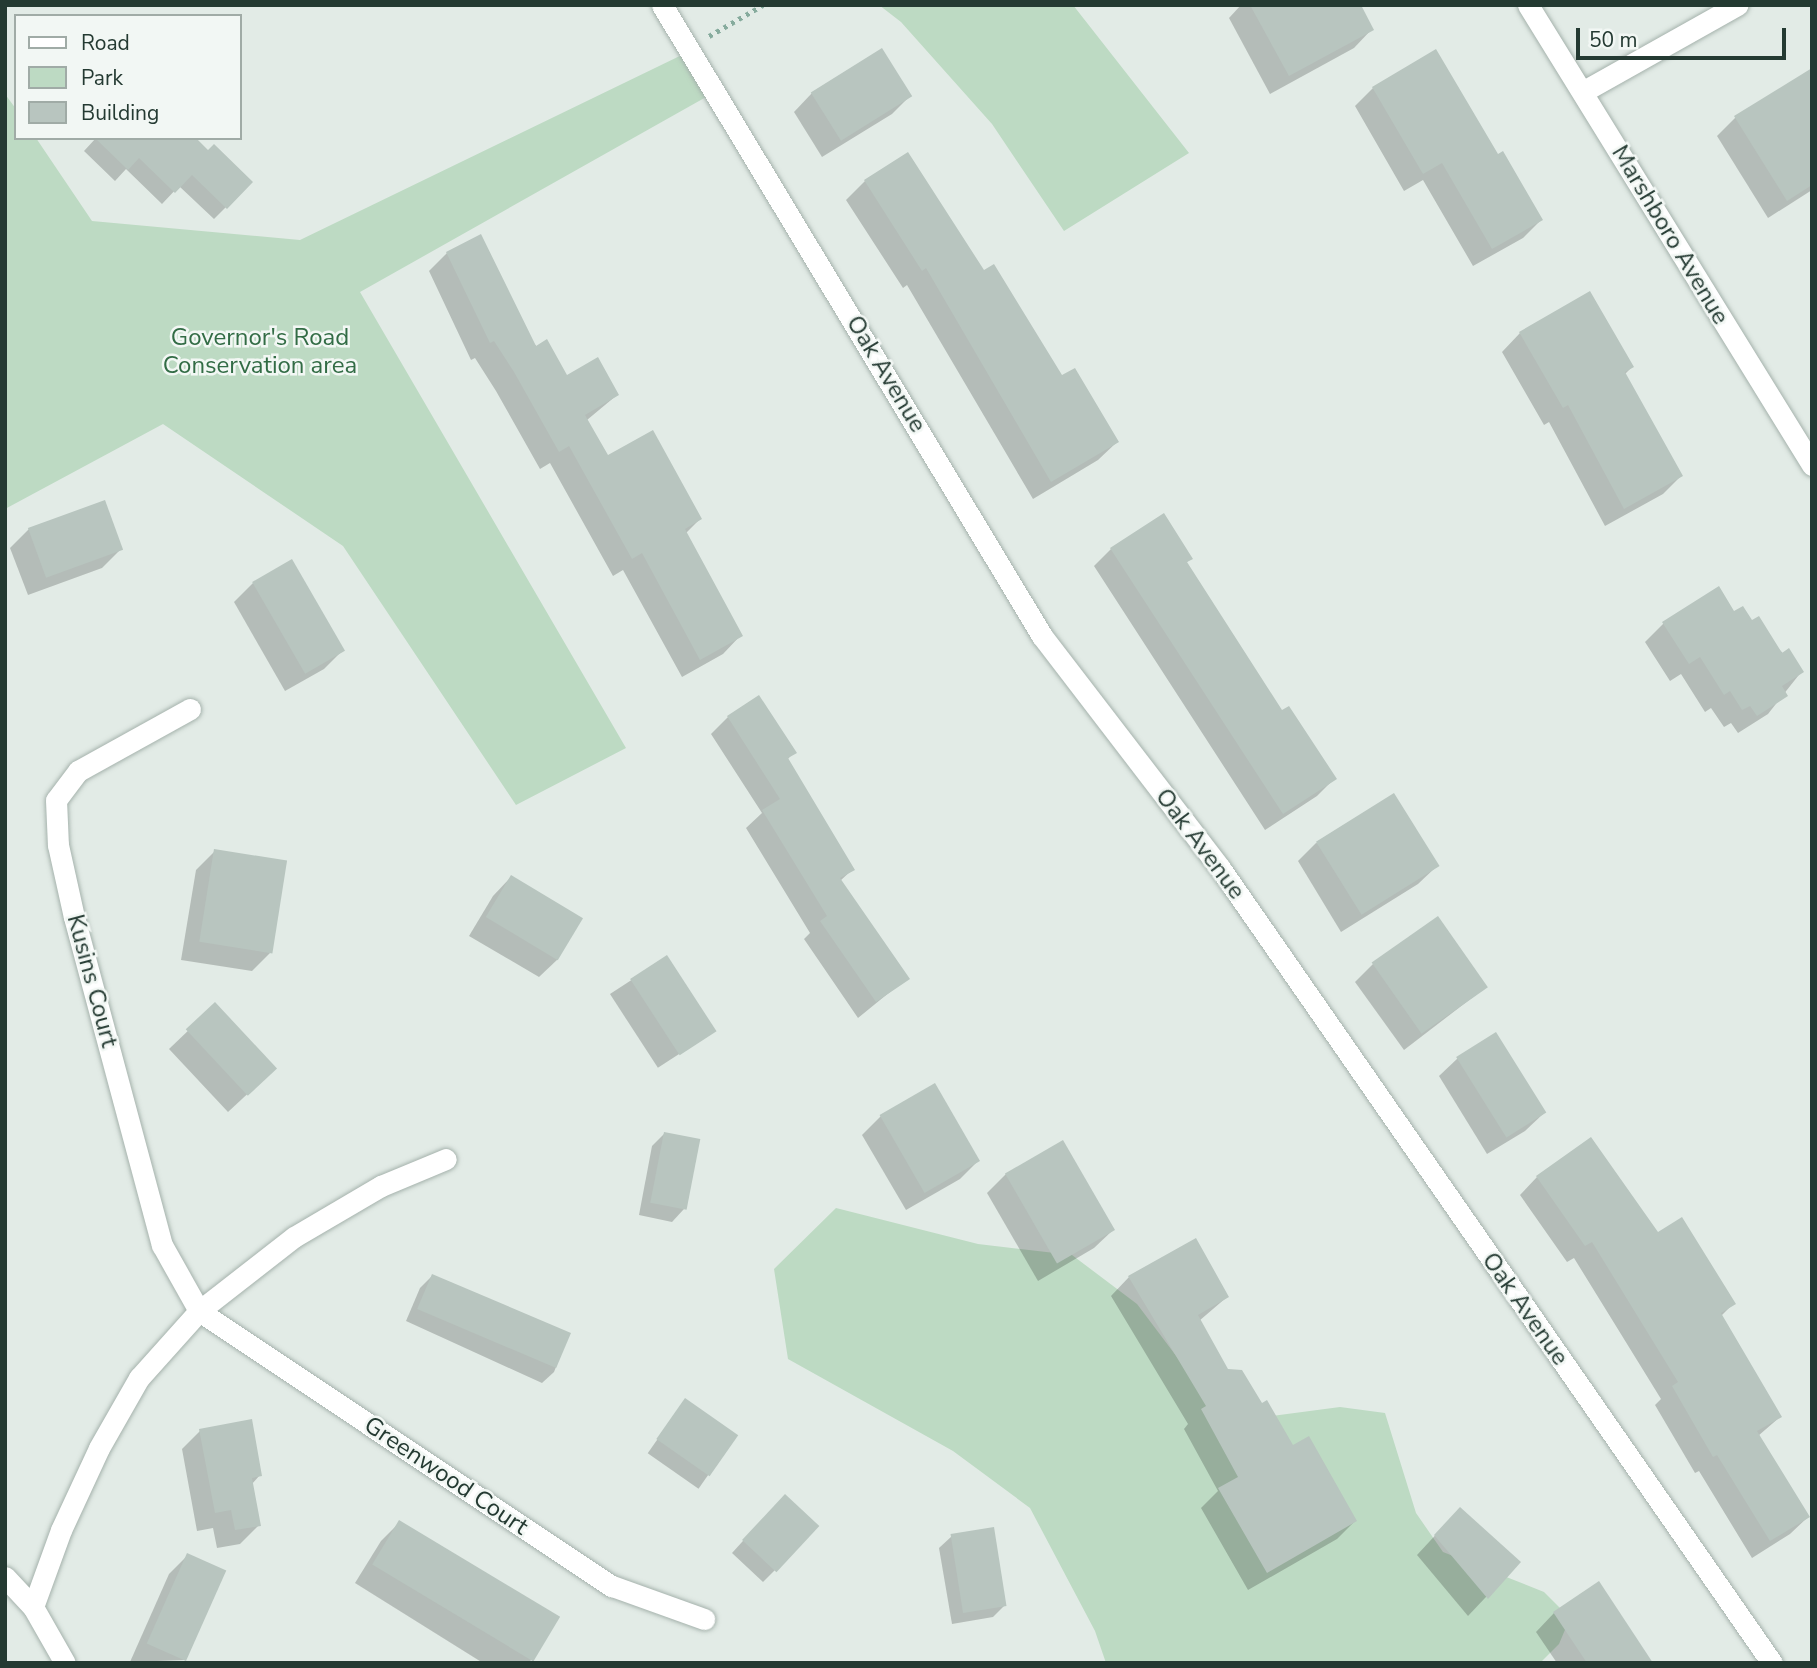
<!DOCTYPE html>
<html>
<head>
<meta charset="utf-8">
<style>
	body { margin:0 }
	#map { position:relative; width:1817px; height:1668px; overflow:hidden; background:#e2ebe6; font-family:"Nunito Sans",sans-serif }
	div>[style] { position:absolute }
	.green>* { inset:0; background:#bddac3 }
	.shadow>* { inset:0; background:#0003; transform-origin:0 0 }
	.building>* { inset:0; background:#b8c5bf; transform-origin:0 0 }
	.path>* { height:4.5px; margin-top:-2.25px; transform-origin:0; background:repeating-linear-gradient(90deg,#86ab9d 0 3.5px,transparent 0 8.5px) }
	.roads { filter:drop-shadow(0 0 2px #a5b2ac) drop-shadow(0 0 2px #a5b2ac) }
	.minor>* { height:21px; margin:-10.5px; padding:0 10.5px; transform-origin:10.5px; border-radius:10.5px; background:#fff }
	span { translate:-50% -50%; white-space:nowrap; text-align:center; line-height:1.15; -webkit-text-stroke:5px #f2f7f4; paint-order:stroke }
	.street-label { font-size:24px; color:#243a32 }
	.park-label { font-size:24px; color:#326c45 }
	.frame { position:absolute; inset:0; border:7px solid #243a32; pointer-events:none }
	.legend { position:absolute; left:14px; top:14px; width:228px; height:126px; box-sizing:border-box; background:#f2f7f4; border:2px solid #a0aba6; margin:0; padding:9px 12px; list-style:none; font-size:21px; color:#243a32 }
	.legend li { display:flex; align-items:center; gap:14px; height:35px }
	.legend b { width:35px; border:2px solid #a0aba6 }
	.scale { position:absolute; left:1576px; top:28px; width:210px; height:32px; box-sizing:border-box; border:4px solid #243a32; border-top:0; padding-left:9px; font-size:21px; line-height:24px; white-space:nowrap; color:#243a32; -webkit-text-stroke:5px #f2f7f4; paint-order:stroke }
</style>
</head>
<body>
<div id="map">
	<div class="green">
		<i style="clip-path:polygon(879px 5px,1073px 5px,1189px 153px,1064px 231px,992px 124px,901px 22px)"></i>
		<i style="clip-path:polygon(688px 52px,715px 92px,360px 292px,626px 748px,516px 805px,343px 546px,163px 424px,5px 509px,5px 94px,16px 109px,16px 138px,36px 138px,92px 221px,300px 240px)"></i>
		<i style="clip-path:polygon(836px 1208px,978px 1244px,1072px 1255px,1137px 1304px,1226px 1422px,1340px 1407px,1385px 1413px,1416px 1513px,1443px 1552px,1544px 1592px,1570px 1618px,1559px 1644px,1540px 1663px,1106px 1663px,1095px 1631px,1030px 1508px,953px 1451px,788px 1359px,774px 1269px)"></i>
	</div>
	<div class="shadow">
		<i style="clip-path:polygon(1241px 5px,1359px 5px,1372px 29px,1354px 48px,1270px 94px,1229px 18px)"></i>
		<i style="clip-path:polygon(1812px 70px,1812px 190px,1768px 218px,1717px 136px,1735px 118px)"></i>
		<i style="clip-path:polygon(1373px 88px,1497px 157px,1541px 220px,1523px 238px,1473px 266px,1423px 180px,1404px 191px,1355px 106px)"></i>
		<i style="clip-path:polygon(812px 93px,910px 96px,892px 114px,822px 157px,794px 112px)"></i>
		<i style="clip-path:polygon(96px 138px,208px 152px,251px 182px,214px 219px,179px 186px,162px 204px,126px 169px,115px 181px,84px 151px)"></i>
		<i style="clip-path:polygon(907px 154px,983px 272px,1061px 378px,1117px 442px,1098px 460px,1033px 499px,907px 285px,903px 288px,846px 200px,865px 181px)"></i>
		<i style="clip-path:polygon(447px 253px,566px 377px,617px 395px,587px 420px,607px 458px,700px 519px,685px 534px,741px 635px,723px 654px,682px 677px,623px 570px,613px 576px,550px 463px,540px 469px,496px 391px,475px 358px,471px 360px,429px 271px)"></i>
		<i style="clip-path:polygon(1520px 333px,1632px 367px,1625px 374px,1681px 476px,1663px 494px,1605px 526px,1549px 422px,1544px 425px,1502px 352px)"></i>
		<i style="clip-path:polygon(29px 529px,121px 549px,102px 568px,28px 595px,10px 548px)"></i>
		<i style="clip-path:polygon(1111px 549px,1191px 558px,1186px 563px,1281px 713px,1334px 779px,1317px 796px,1265px 830px,1094px 566px)"></i>
		<i style="clip-path:polygon(253px 583px,342px 651px,324px 669px,285px 691px,234px 602px)"></i>
		<i style="clip-path:polygon(1718px 589px,1733px 613px,1751px 623px,1802px 671px,1768px 714px,1738px 733px,1731px 723px,1724px 727px,1711px 708px,1705px 712px,1681px 674px,1670px 681px,1645px 642px,1663px 624px)"></i>
		<i style="clip-path:polygon(728px 717px,794px 752px,787px 760px,853px 869px,840px 881px,907px 978px,858px 1018px,804px 939px,810px 933px,746px 828px,762px 813px,711px 734px)"></i>
		<i style="clip-path:polygon(1316px 843px,1437px 866px,1418px 884px,1341px 932px,1298px 861px)"></i>
		<i style="clip-path:polygon(215px 851px,270px 953px,252px 971px,181px 960px,196px 870px)"></i>
		<i style="clip-path:polygon(511px 877px,558px 959px,539px 977px,469px 936px,493px 896px)"></i>
		<i style="left:667px;top:957px;width:88px;height:68px;rotate:57deg"></i>
		<i style="clip-path:polygon(1373px 964px,1486px 987px,1404px 1050px,1355px 982px)"></i>
		<i style="clip-path:polygon(215px 1005px,256px 1086px,228px 1112px,169px 1049px)"></i>
		<i style="clip-path:polygon(1458px 1058px,1544px 1113px,1525px 1131px,1487px 1154px,1439px 1076px)"></i>
		<i style="clip-path:polygon(934px 1086px,978px 1161px,960px 1179px,906px 1210px,862px 1135px,881px 1116px)"></i>
		<i style="clip-path:polygon(664px 1134px,684px 1209px,672px 1222px,639px 1215px,652px 1146px)"></i>
		<i style="clip-path:polygon(1062px 1142px,1113px 1230px,1094px 1248px,1038px 1281px,987px 1193px,1006px 1174px)"></i>
		<i style="clip-path:polygon(1537px 1177px,1658px 1235px,1733px 1304px,1721px 1316px,1780px 1417px,1758px 1436px,1808px 1517px,1790px 1534px,1752px 1558px,1699px 1471px,1695px 1473px,1655px 1405px,1661px 1399px,1574px 1258px,1567px 1262px,1520px 1195px)"></i>
		<i style="clip-path:polygon(432px 1276px,569px 1334px,554px 1372px,542px 1383px,406px 1321px,420px 1288px)"></i>
		<i style="clip-path:polygon(1129px 1277px,1227px 1297px,1199px 1321px,1227px 1371px,1355px 1521px,1337px 1539px,1248px 1590px,1201px 1508px,1218px 1491px,1184px 1429px,1188px 1424px,1111px 1296px)"></i>
		<i style="left:685px;top:1400px;width:62px;height:65px;rotate:35deg"></i>
		<i style="clip-path:polygon(200px 1431px,260px 1475px,251px 1485px,259px 1525px,240px 1544px,217px 1548px,213px 1528px,197px 1531px,182px 1449px)"></i>
		<i style="clip-path:polygon(773px 1508px,775px 1570px,763px 1582px,732px 1553px)"></i>
		<i style="clip-path:polygon(399px 1523px,557px 1619px,529px 1663px,483px 1663px,355px 1583px,381px 1541px)"></i>
		<i style="clip-path:polygon(1442px 1528px,1519px 1562px,1468px 1616px,1417px 1555px)"></i>
		<i style="clip-path:polygon(952px 1536px,1005px 1605px,993px 1617px,952px 1624px,939px 1548px)"></i>
		<i style="clip-path:polygon(188px 1555px,184px 1660px,130px 1662px,169px 1574px)"></i>
		<i style="clip-path:polygon(1554px 1613px,1648px 1663px,1557px 1663px,1536px 1632px)"></i>
	</div>
	<div class="building">
		<i style="clip-path:polygon(1250px 5px,1361px 5px,1374px 30px,1289px 76px)"></i>
		<i style="left:882px;top:48px;width:57px;height:84px;rotate:58deg"></i>
		<i style="clip-path:polygon(1436px 49px,1498px 154px,1503px 151px,1543px 220px,1492px 249px,1442px 163px,1423px 174px,1372px 87px)"></i>
		<i style="clip-path:polygon(1812px 68px,1812px 185px,1787px 201px,1734px 116px)"></i>
		<i style="clip-path:polygon(95px 138px,196px 138px,208px 150px,214px 144px,253px 182px,227px 209px,192px 175px,175px 193px,139px 158px,128px 170px)"></i>
		<i style="clip-path:polygon(908px 152px,984px 270px,994px 264px,1062px 375px,1075px 368px,1119px 442px,1051px 482px,926px 268px,922px 271px,864px 180px)"></i>
		<i style="clip-path:polygon(481px 234px,536px 346px,547px 339px,567px 375px,598px 357px,619px 395px,585px 415px,608px 455px,653px 430px,702px 519px,685px 529px,743px 636px,700px 660px,642px 553px,632px 559px,569px 446px,559px 452px,514px 372px,494px 341px,490px 343px,446px 252px)"></i>
		<i style="clip-path:polygon(1590px 291px,1634px 367px,1625px 372px,1683px 476px,1624px 509px,1568px 405px,1563px 408px,1519px 332px)"></i>
		<i style="left:105px;top:500px;width:53px;height:82px;rotate:70deg"></i>
		<i style="clip-path:polygon(1164px 513px,1193px 559px,1187px 562px,1282px 710px,1289px 706px,1337px 779px,1283px 814px,1110px 548px)"></i>
		<i style="left:292px;top:559px;width:106px;height:46px;rotate:60deg"></i>
		<i style="clip-path:polygon(1719px 586px,1734px 611px,1743px 606px,1752px 620px,1759px 616px,1782px 653px,1789px 648px,1804px 672px,1782px 686px,1788px 696px,1757px 716px,1750px 706px,1742px 710px,1730px 691px,1724px 695px,1700px 657px,1689px 664px,1662px 622px)"></i>
		<i style="clip-path:polygon(759px 695px,797px 753px,788px 758px,855px 870px,840px 878px,910px 979px,876px 1002px,820px 921px,827px 916px,762px 810px,780px 799px,727px 716px)"></i>
		<i style="left:1394px;top:793px;width:86px;height:92px;rotate:58deg"></i>
		<i style="left:214px;top:849px;width:74px;height:94px;rotate:9deg"></i>
		<i style="left:511px;top:875px;width:84px;height:49px;rotate:31deg"></i>
		<i style="left:1438px;top:916px;width:87px;height:81px;rotate:55deg"></i>
		<i style="left:667px;top:955px;width:91px;height:44px;rotate:57deg"></i>
		<i style="left:215px;top:1002px;width:91px;height:40px;rotate:47deg"></i>
		<i style="left:1496px;top:1032px;width:95px;height:47px;rotate:58deg"></i>
		<i style="left:935px;top:1083px;width:90px;height:64px;rotate:60deg"></i>
		<i style="left:664px;top:1132px;width:37px;height:72px;rotate:11deg"></i>
		<i style="clip-path:polygon(1591px 1137px,1658px 1232px,1682px 1217px,1736px 1304px,1721px 1313px,1782px 1417px,1757px 1431px,1810px 1517px,1770px 1541px,1717px 1455px,1713px 1457px,1672px 1386px,1678px 1382px,1592px 1242px,1585px 1246px,1536px 1176px)"></i>
		<i style="left:1063px;top:1140px;width:104px;height:67px;rotate:60deg"></i>
		<i style="clip-path:polygon(1196px 1238px,1229px 1297px,1198px 1315px,1228px 1369px,1242px 1370px,1262px 1403px,1267px 1400px,1293px 1445px,1309px 1436px,1357px 1521px,1267px 1573px,1218px 1488px,1238px 1477px,1201px 1409px,1206px 1406px,1128px 1276px)"></i>
		<i style="left:432px;top:1274px;width:151px;height:38px;rotate:23deg"></i>
		<i style="left:685px;top:1398px;width:65px;height:50px;rotate:35deg"></i>
		<i style="clip-path:polygon(252px 1419px,262px 1476px,252px 1478px,261px 1526px,235px 1530px,231px 1510px,215px 1513px,199px 1429px)"></i>
		<i style="left:785px;top:1494px;width:47px;height:63px;rotate:43deg"></i>
		<i style="clip-path:polygon(1460px 1507px,1521px 1562px,1488px 1599px,1434px 1535px)"></i>
		<i style="left:399px;top:1520px;width:188px;height:52px;rotate:31deg"></i>
		<i style="left:994px;top:1527px;width:80px;height:44px;rotate:81deg"></i>
		<i style="left:187px;top:1553px;width:43px;height:99px;rotate:24deg"></i>
		<i style="clip-path:polygon(1599px 1581px,1653px 1663px,1587px 1663px,1553px 1612px)"></i>
	</div>
	<div class="path">
		<i style="left:709px;top:36px;width:62px;rotate:-29.9deg"></i>
	</div>
	<div class="roads">
		<div class="minor">
			<i style="left:662px;top:5px;width:737px;rotate:58.94deg"></i>
			<i style="left:1042px;top:636px;width:292px;rotate:52.5deg"></i>
			<i style="left:1220px;top:868px;width:968px;rotate:55.23deg"></i>
			<i style="left:1528px;top:5px;width:541px;rotate:58.31deg"></i>
			<i style="left:1584px;top:91px;width:176px;rotate:-29.3deg"></i>
			<i style="left:190px;top:709px;width:128px;rotate:151deg"></i>
			<i style="left:78px;top:771px;width:36px;rotate:127deg"></i>
			<i style="left:56px;top:800px;width:45px;rotate:87.5deg"></i>
			<i style="left:58px;top:845px;width:74px;rotate:77.5deg"></i>
			<i style="left:74px;top:917px;width:340px;rotate:75deg"></i>
			<i style="left:162px;top:1245px;width:76px;rotate:60.7deg"></i>
			<i style="left:199px;top:1311px;width:496px;rotate:33.7deg"></i>
			<i style="left:612px;top:1586px;width:98px;rotate:19.7deg"></i>
			<i style="left:5px;top:1577px;width:41px;rotate:47deg"></i>
			<i style="left:33px;top:1607px;width:64px;rotate:60.3deg"></i>
			<i style="left:33px;top:1607px;width:82px;rotate:-70deg"></i>
			<i style="left:61px;top:1530px;width:90px;rotate:-65.1deg"></i>
			<i style="left:99px;top:1448px;width:81px;rotate:-60.3deg"></i>
			<i style="left:139px;top:1378px;width:90px;rotate:-48.2deg"></i>
			<i style="left:199px;top:1311px;width:120px;rotate:-37.9deg"></i>
			<i style="left:294px;top:1237px;width:101px;rotate:-30.4deg"></i>
			<i style="left:381px;top:1186px;width:70px;rotate:-22.6deg"></i>
		</div>
	</div>
	<div class="street-label">
		<span style="left:1670px;top:235px;rotate:59deg">Marshboro Avenue</span>
		<span style="left:886px;top:374px;rotate:59deg">Oak Avenue</span>
		<span style="left:1200px;top:844px;rotate:53deg">Oak Avenue</span>
		<span style="left:92px;top:981px;rotate:75deg">Kusins Court</span>
		<span style="left:1525px;top:1309px;rotate:55deg">Oak Avenue</span>
		<span style="left:446px;top:1476px;rotate:34deg">Greenwood Court</span>
	</div>
	<div class="park-label">
		<span style="left:260px;top:352px">Governor's Road<br>Conservation area</span>
	</div>
	<div class="frame"></div>
	<ul class="legend">
	<li><b style="height:9px;background:#fff"></b>Road</li>
	<li><b style="height:19px;background:#bddac3"></b>Park</li>
	<li><b style="height:19px;background:#b8c5bf"></b>Building</li>
	</ul>
	<div class="scale">50 m</div>
</div>
</body>
</html>
